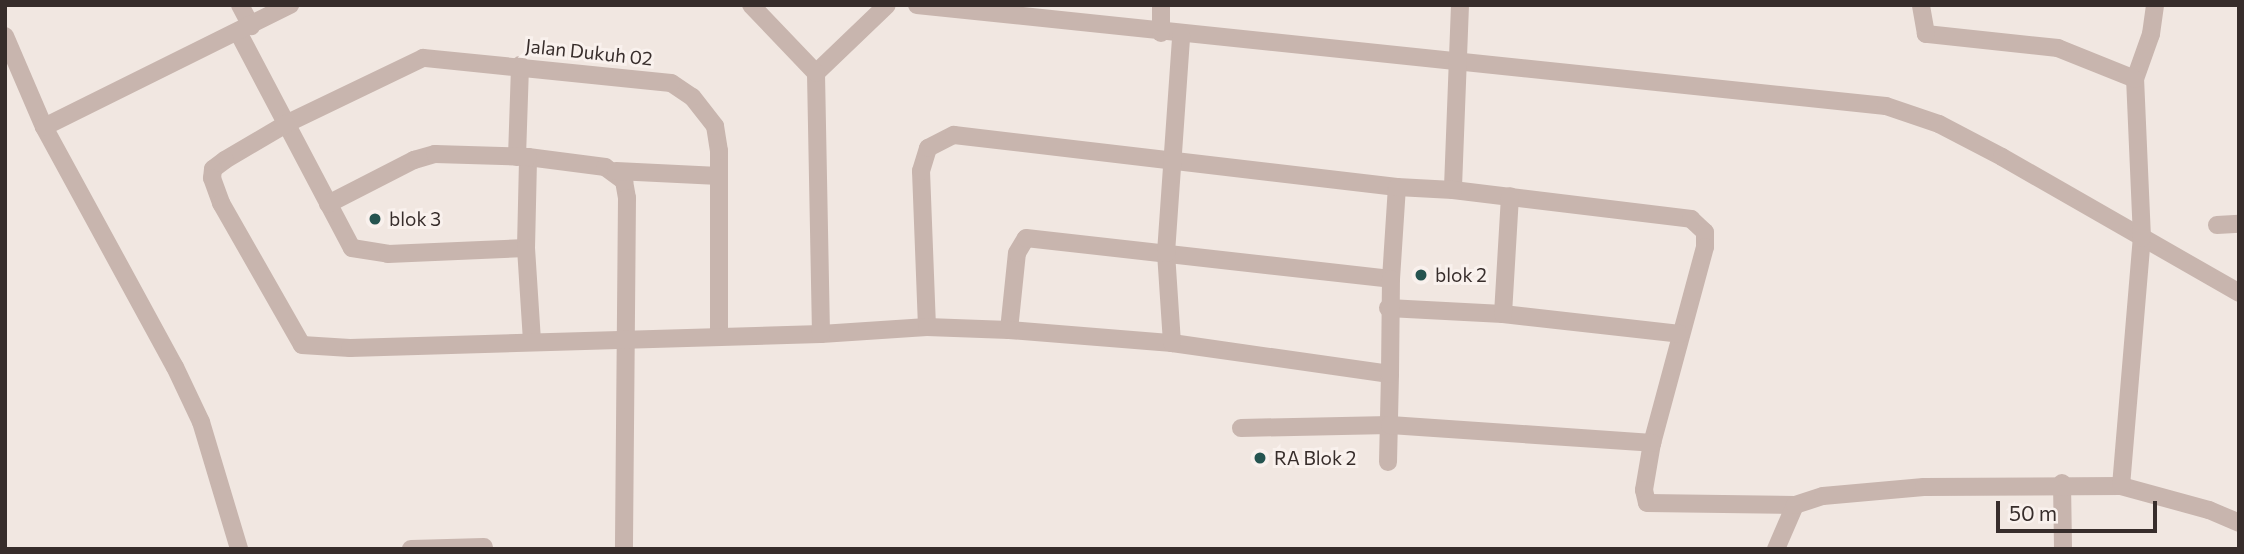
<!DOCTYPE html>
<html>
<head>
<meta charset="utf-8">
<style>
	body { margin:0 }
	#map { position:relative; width:2244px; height:554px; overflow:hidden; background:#f1e7e1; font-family:Commissioner,sans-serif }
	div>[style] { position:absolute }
	.minor>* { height:18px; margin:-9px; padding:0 9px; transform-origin:9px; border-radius:9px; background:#c8b5ae }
	.dots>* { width:19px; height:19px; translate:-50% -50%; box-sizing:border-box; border:4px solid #f9f1ed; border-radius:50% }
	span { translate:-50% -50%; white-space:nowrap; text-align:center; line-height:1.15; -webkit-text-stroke:6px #f9f1ed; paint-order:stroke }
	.street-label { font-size:19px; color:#372d2b }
	.poi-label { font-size:19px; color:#372d2b }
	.left { translate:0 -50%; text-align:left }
	.frame { position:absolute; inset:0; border:7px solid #372d2b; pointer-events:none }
	.scale { position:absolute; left:1996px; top:501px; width:161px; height:32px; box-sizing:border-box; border:4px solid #372d2b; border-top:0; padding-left:9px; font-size:21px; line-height:24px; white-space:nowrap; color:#372d2b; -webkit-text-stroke:5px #f9f1ed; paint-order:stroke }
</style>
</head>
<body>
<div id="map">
	<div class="minor">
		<i style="left:240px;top:5px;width:24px;rotate:62deg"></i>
		<i style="left:917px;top:5px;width:974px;rotate:5.95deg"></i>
		<i style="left:1886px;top:106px;width:56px;rotate:18.8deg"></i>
		<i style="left:1939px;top:124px;width:71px;rotate:27.6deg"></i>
		<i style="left:2002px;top:157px;width:273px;rotate:29.8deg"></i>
		<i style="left:1460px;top:5px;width:185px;rotate:92.2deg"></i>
		<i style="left:1453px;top:190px;width:240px;rotate:6.9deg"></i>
		<i style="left:1691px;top:219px;width:19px;rotate:43deg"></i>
		<i style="left:1705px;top:232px;width:15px;rotate:90deg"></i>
		<i style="left:1705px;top:247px;width:203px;rotate:105.1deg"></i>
		<i style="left:1652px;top:443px;width:48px;rotate:99.7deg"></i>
		<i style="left:1644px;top:490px;width:13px;rotate:77deg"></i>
		<i style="left:1647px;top:503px;width:148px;rotate:0.8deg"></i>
		<i style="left:238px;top:32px;width:244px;rotate:62.2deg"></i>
		<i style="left:352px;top:248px;width:36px;rotate:9deg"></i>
		<i style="left:388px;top:254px;width:138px;rotate:-2.5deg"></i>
		<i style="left:526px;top:248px;width:91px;rotate:-88.7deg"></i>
		<i style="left:528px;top:157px;width:78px;rotate:7.4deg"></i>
		<i style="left:605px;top:167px;width:24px;rotate:36deg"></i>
		<i style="left:624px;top:181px;width:17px;rotate:80deg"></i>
		<i style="left:627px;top:198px;width:351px;rotate:90.5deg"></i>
		<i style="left:1161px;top:33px;width:28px;rotate:-90deg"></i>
		<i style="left:5px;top:36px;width:99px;rotate:66.8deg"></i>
		<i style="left:44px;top:127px;width:273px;rotate:61.4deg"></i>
		<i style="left:175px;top:367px;width:61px;rotate:64.7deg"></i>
		<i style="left:201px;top:422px;width:133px;rotate:73.3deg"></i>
		<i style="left:816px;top:73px;width:98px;rotate:-43.8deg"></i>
		<i style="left:2135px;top:79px;width:48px;rotate:-70.4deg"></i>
		<i style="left:2151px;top:34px;width:29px;rotate:-82deg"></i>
		<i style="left:44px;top:127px;width:275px;rotate:-26.4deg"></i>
		<i style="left:517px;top:157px;width:92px;rotate:-88.1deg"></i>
		<i style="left:616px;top:171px;width:103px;rotate:2.8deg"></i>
		<i style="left:328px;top:204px;width:97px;rotate:-27.1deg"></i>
		<i style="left:414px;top:160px;width:22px;rotate:-16deg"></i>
		<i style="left:435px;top:154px;width:93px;rotate:1.8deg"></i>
		<i style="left:2217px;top:225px;width:22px;rotate:-3deg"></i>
		<i style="left:526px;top:248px;width:93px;rotate:86.3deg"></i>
		<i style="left:1388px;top:308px;width:115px;rotate:3deg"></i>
		<i style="left:1503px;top:314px;width:178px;rotate:6.4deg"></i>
		<i style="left:1503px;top:314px;width:118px;rotate:-86.6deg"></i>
		<i style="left:927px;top:327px;width:156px;rotate:-92.2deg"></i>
		<i style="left:921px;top:171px;width:24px;rotate:-73deg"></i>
		<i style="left:928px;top:148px;width:29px;rotate:-27deg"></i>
		<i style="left:954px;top:135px;width:446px;rotate:6.7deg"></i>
		<i style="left:1009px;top:330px;width:77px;rotate:-84.1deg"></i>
		<i style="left:1017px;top:253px;width:17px;rotate:-59deg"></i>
		<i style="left:1026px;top:238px;width:367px;rotate:6.4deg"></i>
		<i style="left:1391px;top:279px;width:92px;rotate:-86.3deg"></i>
		<i style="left:1397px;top:187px;width:56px;rotate:3.1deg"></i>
		<i style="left:821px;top:334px;width:106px;rotate:-3.8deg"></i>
		<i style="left:927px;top:327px;width:82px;rotate:2.1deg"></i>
		<i style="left:1009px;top:330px;width:164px;rotate:4.6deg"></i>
		<i style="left:1172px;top:343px;width:220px;rotate:8.1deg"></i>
		<i style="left:1390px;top:374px;width:88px;rotate:91.3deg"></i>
		<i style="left:719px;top:337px;width:186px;rotate:-90deg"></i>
		<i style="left:719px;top:151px;width:25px;rotate:-99deg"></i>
		<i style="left:715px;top:126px;width:37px;rotate:-128deg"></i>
		<i style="left:692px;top:97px;width:25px;rotate:-146deg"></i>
		<i style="left:671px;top:83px;width:249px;rotate:-174.2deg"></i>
		<i style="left:423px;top:58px;width:152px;rotate:154.3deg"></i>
		<i style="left:286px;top:124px;width:71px;rotate:149.5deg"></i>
		<i style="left:225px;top:160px;width:15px;rotate:143deg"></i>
		<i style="left:213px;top:169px;width:9px;rotate:96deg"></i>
		<i style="left:212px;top:178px;width:27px;rotate:70deg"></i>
		<i style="left:221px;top:203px;width:163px;rotate:60.3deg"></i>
		<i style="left:302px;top:345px;width:48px;rotate:3.6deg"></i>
		<i style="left:350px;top:348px;width:471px;rotate:-1.7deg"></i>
		<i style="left:821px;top:334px;width:261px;rotate:-91.1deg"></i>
		<i style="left:816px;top:73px;width:94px;rotate:-133.7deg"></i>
		<i style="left:1172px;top:343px;width:90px;rotate:-93.8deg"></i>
		<i style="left:1166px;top:253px;width:218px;rotate:-86deg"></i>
		<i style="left:1390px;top:374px;width:95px;rotate:-89.4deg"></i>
		<i style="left:1241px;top:428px;width:149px;rotate:-1.2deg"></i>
		<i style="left:1390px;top:425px;width:263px;rotate:3.9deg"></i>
		<i style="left:2062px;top:483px;width:66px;rotate:89.1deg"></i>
		<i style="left:2121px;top:486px;width:91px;rotate:15.3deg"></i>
		<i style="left:2209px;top:510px;width:33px;rotate:23deg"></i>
		<i style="left:411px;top:549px;width:73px;rotate:-1.6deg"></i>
		<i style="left:1776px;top:549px;width:48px;rotate:-66.6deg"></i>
		<i style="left:1795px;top:505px;width:29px;rotate:-18deg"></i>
		<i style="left:1823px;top:496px;width:101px;rotate:-5.1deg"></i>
		<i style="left:1924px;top:487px;width:197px;rotate:-0.3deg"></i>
		<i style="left:2121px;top:486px;width:249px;rotate:-85.2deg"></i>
		<i style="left:2142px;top:238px;width:159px;rotate:-92.5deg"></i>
		<i style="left:2135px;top:79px;width:83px;rotate:-158.1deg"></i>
		<i style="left:2058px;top:48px;width:133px;rotate:-173.9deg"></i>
		<i style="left:1926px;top:34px;width:29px;rotate:-100deg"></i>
	</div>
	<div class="dots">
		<i style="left:375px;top:219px;background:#255450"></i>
		<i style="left:1421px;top:275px;background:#255450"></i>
		<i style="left:1260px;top:458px;background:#255450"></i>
	</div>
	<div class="street-label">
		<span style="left:589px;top:52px;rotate:6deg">Jalan Dukuh 02</span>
	</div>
	<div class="poi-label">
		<span class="left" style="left:389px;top:219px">blok 3</span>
		<span class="left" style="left:1435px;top:275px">blok 2</span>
		<span class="left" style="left:1274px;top:458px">RA Blok 2</span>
	</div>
	<div class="frame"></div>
	<div class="scale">50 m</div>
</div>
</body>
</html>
